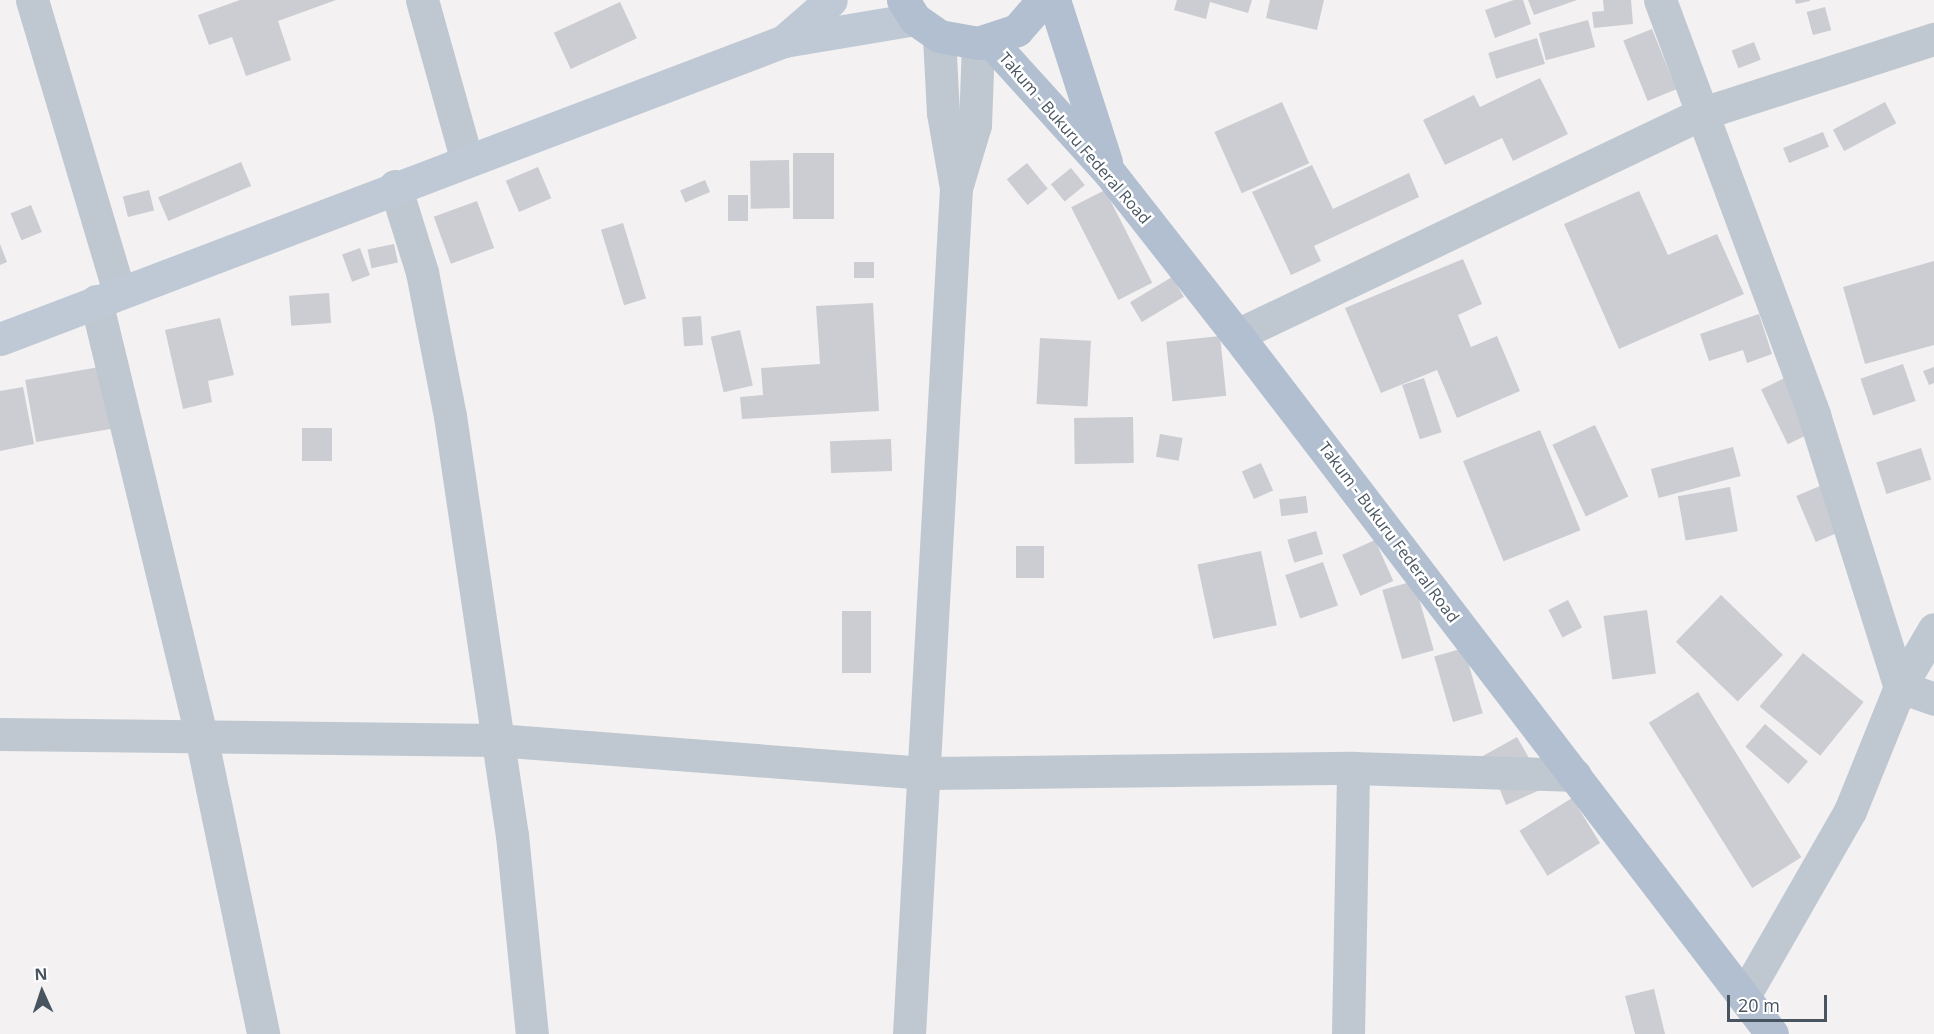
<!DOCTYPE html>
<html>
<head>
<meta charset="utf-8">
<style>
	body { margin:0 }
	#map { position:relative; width:1934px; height:1034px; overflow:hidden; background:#f3f1f1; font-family:"Open Sans",sans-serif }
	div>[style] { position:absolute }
	.building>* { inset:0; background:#cbcdd3; transform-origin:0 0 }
	.minor>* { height:33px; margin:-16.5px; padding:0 16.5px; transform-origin:16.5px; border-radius:16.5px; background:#bfc8d0 }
	.tertiary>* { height:33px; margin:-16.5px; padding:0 16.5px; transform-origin:16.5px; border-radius:16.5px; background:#bfc8d0 }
	.secondary>* { height:33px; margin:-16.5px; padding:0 16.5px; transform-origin:16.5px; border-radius:16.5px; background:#bfc9d5 }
	.primary>* { height:33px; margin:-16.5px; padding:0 16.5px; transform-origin:16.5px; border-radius:16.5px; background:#b1bfd0 }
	span { translate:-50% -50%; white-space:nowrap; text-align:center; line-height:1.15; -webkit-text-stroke:5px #fff; paint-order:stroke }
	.street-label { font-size:16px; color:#48545f }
	.north { position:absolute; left:12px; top:962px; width:60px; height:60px; -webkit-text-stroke:4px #fff; paint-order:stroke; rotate:357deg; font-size:16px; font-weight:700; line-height:24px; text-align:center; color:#48545f }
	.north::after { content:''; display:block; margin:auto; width:21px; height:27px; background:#48545f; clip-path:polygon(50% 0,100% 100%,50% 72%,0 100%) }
	.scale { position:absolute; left:1727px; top:995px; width:100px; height:27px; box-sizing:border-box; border:3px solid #48545f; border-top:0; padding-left:8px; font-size:18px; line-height:21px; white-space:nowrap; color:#48545f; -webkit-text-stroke:4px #fff; paint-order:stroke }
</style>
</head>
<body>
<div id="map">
	<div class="building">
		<i style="clip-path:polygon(240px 0,336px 0,278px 21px,291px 60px,246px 76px,232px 37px,209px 45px,198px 15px)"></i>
		<i style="clip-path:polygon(1177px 0,1252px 0,1248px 13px,1210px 2px,1206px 19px,1174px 10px)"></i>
		<i style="clip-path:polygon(1270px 0,1324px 0,1317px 30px,1266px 18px)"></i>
		<i style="clip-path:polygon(1514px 0,1523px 0,1531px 24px,1495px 38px,1485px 10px)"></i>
		<i style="clip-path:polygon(1528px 0,1577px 0,1534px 15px)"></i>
		<i style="clip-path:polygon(1603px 0,1631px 0,1633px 24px,1594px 28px,1592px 12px,1604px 11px)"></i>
		<i style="clip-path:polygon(1795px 0,1810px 0,1810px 1px,1796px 4px)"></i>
		<i style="left:620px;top:2px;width:40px;height:73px;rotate:65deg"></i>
		<i style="left:1825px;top:7px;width:24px;height:19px;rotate:75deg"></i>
		<i style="left:1588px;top:20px;width:28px;height:51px;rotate:75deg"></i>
		<i style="left:1652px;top:29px;width:65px;height:31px;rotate:68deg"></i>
		<i style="left:1537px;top:38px;width:27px;height:51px;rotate:73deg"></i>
		<i style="left:1754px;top:42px;width:19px;height:24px;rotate:69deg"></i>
		<i style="clip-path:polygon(1540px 78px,1568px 134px,1513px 161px,1502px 138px,1445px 165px,1423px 120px,1474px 95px,1480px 107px)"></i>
		<i style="left:1282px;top:102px;width:67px;height:74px;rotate:66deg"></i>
		<i style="left:1885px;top:102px;width:24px;height:59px;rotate:62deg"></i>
		<i style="left:1823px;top:132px;width:16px;height:43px;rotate:68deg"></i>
		<i style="left:793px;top:153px;width:41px;height:66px"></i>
		<i style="left:789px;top:160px;width:48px;height:39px;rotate:89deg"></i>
		<i style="left:241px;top:162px;width:26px;height:90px;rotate:67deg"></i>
		<i style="left:1027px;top:163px;width:33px;height:26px;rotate:51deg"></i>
		<i style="clip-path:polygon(1312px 165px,1333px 209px,1409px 173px,1419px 197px,1314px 246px,1321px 261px,1291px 275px,1252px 192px)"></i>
		<i style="left:538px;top:167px;width:34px;height:35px;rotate:67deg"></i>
		<i style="left:1071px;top:168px;width:22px;height:26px;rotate:51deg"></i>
		<i style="left:705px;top:180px;width:13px;height:27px;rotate:67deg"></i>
		<i style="left:149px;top:190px;width:21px;height:27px;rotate:76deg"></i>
		<i style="left:1105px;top:190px;width:104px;height:38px;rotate:63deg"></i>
		<i style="clip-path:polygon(1639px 191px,1668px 255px,1717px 234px,1744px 294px,1619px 349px,1564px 224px)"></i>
		<i style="left:728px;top:195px;width:20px;height:26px"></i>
		<i style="left:477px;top:201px;width:50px;height:46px;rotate:70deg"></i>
		<i style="left:31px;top:205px;width:29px;height:22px;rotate:68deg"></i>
		<i style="left:623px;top:223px;width:79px;height:23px;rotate:73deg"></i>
		<i style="clip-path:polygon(0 244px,7px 262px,0 265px)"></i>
		<i style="left:394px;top:244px;width:19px;height:27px;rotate:78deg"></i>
		<i style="left:360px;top:248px;width:29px;height:19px;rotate:70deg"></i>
		<i style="clip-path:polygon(1463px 259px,1482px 304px,1458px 315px,1471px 347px,1497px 336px,1520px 391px,1457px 418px,1437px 370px,1381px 393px,1345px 308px)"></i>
		<i style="clip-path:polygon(1934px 261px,1934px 345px,1865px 364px,1843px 287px)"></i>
		<i style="left:854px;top:262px;width:20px;height:16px"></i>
		<i style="left:1172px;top:277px;width:23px;height:49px;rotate:59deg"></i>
		<i style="left:329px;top:293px;width:30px;height:40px;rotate:86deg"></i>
		<i style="clip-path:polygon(873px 303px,879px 411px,742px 419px,740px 397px,763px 395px,761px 368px,820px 364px,816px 306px)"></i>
		<i style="clip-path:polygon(1759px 314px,1772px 354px,1747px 363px,1743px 350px,1709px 361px,1700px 334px)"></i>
		<i style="left:701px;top:316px;width:29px;height:19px;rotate:86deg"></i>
		<i style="clip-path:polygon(220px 318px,234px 375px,208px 381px,212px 402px,183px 409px,165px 330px)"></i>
		<i style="left:740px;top:330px;width:57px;height:30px;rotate:77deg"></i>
		<i style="left:1220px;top:336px;width:60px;height:54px;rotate:84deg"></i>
		<i style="left:1040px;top:338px;width:51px;height:66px;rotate:3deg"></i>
		<i style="left:1903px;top:364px;width:39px;height:45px;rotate:71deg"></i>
		<i style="left:105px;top:366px;width:63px;height:81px;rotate:80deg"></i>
		<i style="clip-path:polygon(1934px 367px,1934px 383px,1929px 385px,1923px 371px)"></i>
		<i style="left:1797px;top:372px;width:61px;height:40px;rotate:64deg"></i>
		<i style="left:1424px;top:378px;width:57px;height:23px;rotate:72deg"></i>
		<i style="clip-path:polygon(23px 387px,34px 444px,0 451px,0 391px)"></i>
		<i style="left:1133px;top:417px;width:46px;height:59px;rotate:89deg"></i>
		<i style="left:1595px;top:425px;width:79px;height:47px;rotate:65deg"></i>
		<i style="left:302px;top:428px;width:30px;height:33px"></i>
		<i style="left:1540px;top:430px;width:108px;height:83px;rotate:68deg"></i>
		<i style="left:1160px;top:434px;width:23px;height:23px;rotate:10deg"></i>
		<i style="left:891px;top:439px;width:32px;height:61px;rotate:88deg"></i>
		<i style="left:1733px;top:447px;width:30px;height:85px;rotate:75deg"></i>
		<i style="left:1921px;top:448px;width:33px;height:47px;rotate:72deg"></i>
		<i style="left:1261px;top:463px;width:30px;height:21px;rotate:66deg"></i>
		<i style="left:1834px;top:480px;width:50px;height:41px;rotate:67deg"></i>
		<i style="left:1730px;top:487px;width:45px;height:53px;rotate:80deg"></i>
		<i style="left:1306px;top:496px;width:17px;height:27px;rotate:83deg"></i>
		<i style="left:1316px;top:531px;width:24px;height:30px;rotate:73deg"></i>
		<i style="left:1375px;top:540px;width:45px;height:36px;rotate:66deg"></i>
		<i style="left:1016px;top:546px;width:28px;height:32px"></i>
		<i style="left:1261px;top:551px;width:76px;height:65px;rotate:78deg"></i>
		<i style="left:1323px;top:562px;width:46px;height:40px;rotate:71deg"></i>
		<i style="left:1414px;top:581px;width:72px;height:33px;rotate:74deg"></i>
		<i style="left:1721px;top:595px;width:86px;height:65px;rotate:44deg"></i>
		<i style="left:1568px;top:600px;width:31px;height:22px;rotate:63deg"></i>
		<i style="left:1647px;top:610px;width:64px;height:44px;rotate:82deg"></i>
		<i style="left:842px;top:611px;width:29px;height:62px"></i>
		<i style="left:1464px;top:648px;width:68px;height:31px;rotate:74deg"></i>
		<i style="left:1803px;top:653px;width:78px;height:69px;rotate:39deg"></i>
		<i style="left:1698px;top:692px;width:195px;height:58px;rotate:58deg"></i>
		<i style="left:1765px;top:724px;width:57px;height:30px;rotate:41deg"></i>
		<i style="clip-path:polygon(1517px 737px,1529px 758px,1472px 762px)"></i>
		<i style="clip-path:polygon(1497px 782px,1549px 786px,1506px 805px)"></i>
		<i style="left:1572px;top:798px;width:53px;height:62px;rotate:58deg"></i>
		<i style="clip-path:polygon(1654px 989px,1665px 1034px,1635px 1034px,1625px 996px)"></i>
	</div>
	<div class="minor">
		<i style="left:32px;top:0;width:305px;rotate:73.4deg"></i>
		<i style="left:422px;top:0;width:164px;rotate:74.4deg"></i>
		<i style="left:1660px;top:0;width:443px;rotate:69.6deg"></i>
		<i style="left:1814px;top:415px;width:285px;rotate:72.5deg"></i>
		<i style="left:1900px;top:687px;width:36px;rotate:19deg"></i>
		<i style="left:395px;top:186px;width:90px;rotate:72.6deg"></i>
		<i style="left:422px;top:272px;width:147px;rotate:79deg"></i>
		<i style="left:450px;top:416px;width:424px;rotate:81.6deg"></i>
		<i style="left:512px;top:835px;width:200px;rotate:84.3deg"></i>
		<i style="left:96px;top:301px;width:447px;rotate:76.4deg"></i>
		<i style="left:201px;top:736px;width:304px;rotate:78.2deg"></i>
		<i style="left:1237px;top:335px;width:516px;rotate:-25.47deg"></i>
		<i style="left:1703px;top:113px;width:243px;rotate:-17.8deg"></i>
		<i style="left:0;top:734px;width:496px;rotate:0.7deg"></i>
		<i style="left:496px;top:740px;width:432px;rotate:4.4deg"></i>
		<i style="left:927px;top:773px;width:426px;rotate:-0.7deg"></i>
		<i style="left:1353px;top:768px;width:222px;rotate:1.8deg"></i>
		<i style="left:1744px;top:996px;width:213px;rotate:-60.2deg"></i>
		<i style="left:1850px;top:811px;width:134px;rotate:-68deg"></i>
		<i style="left:1900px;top:687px;width:67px;rotate:-59.6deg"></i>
		<i style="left:1348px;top:1034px;width:266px;rotate:-88.9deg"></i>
	</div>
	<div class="tertiary">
		<i style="left:956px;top:188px;width:66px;rotate:-73.2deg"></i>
		<i style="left:975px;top:125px;width:82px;rotate:-87.9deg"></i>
		<i style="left:909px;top:1034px;width:847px;rotate:-86.82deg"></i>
		<i style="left:956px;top:188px;width:76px;rotate:-99.8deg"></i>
		<i style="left:943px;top:113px;width:77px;rotate:-93deg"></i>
	</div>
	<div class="secondary">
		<i style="left:784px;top:41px;width:62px;rotate:-41.1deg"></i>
		<i style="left:0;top:339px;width:839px;rotate:-20.81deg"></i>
		<i style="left:784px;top:41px;width:133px;rotate:-9.5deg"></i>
	</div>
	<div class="primary">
		<i style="left:903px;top:0;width:22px;rotate:58deg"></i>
		<i style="left:915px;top:19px;width:29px;rotate:35deg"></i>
		<i style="left:939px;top:36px;width:40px;rotate:10deg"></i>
		<i style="left:978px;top:43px;width:41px;rotate:-18.4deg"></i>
		<i style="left:1017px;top:30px;width:40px;rotate:-49deg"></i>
		<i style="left:1054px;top:0;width:170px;rotate:72.2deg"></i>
		<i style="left:991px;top:42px;width:176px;rotate:47.8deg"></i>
		<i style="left:1109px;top:172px;width:207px;rotate:51.9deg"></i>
		<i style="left:1237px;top:335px;width:880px;rotate:52.57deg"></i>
	</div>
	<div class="street-label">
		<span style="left:1075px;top:138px;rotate:49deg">Takum - Bukuru Federal Road</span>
		<span style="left:1389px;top:532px;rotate:53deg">Takum - Bukuru Federal Road</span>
	</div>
	<div class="north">N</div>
	<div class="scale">20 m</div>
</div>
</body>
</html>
